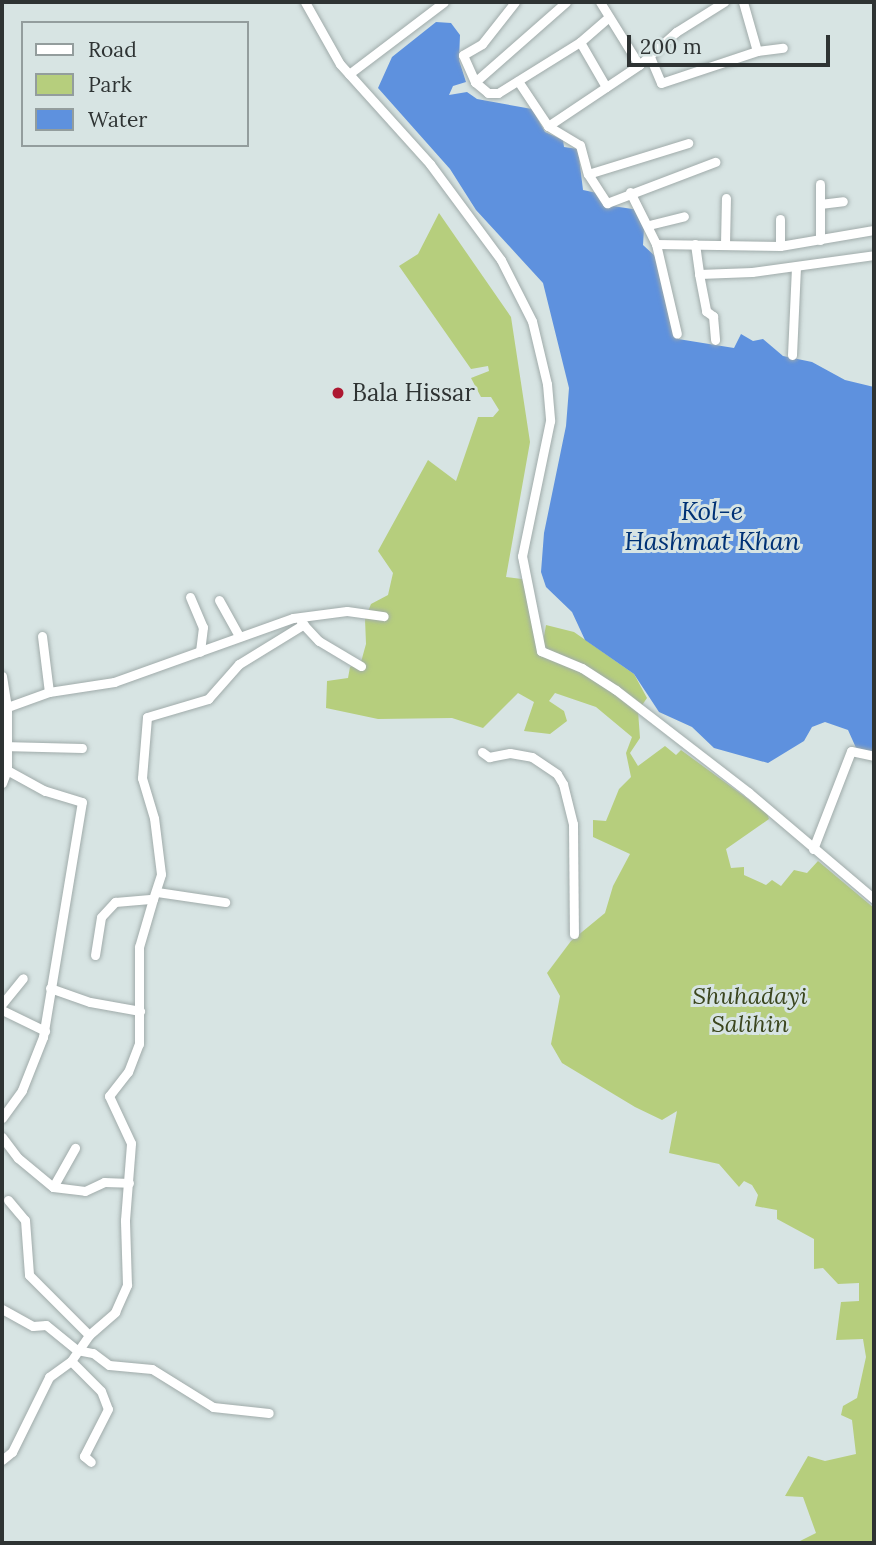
<!DOCTYPE html>
<html>
<head>
<meta charset="utf-8">
<style>
	body { margin:0 }
	#map { position:relative; width:876px; height:1545px; overflow:hidden; background:#d7e4e3; font-family:Lora,serif }
	div>[style] { position:absolute }
	.green>* { inset:0; background:#b6ce7d }
	.water>* { inset:0; background:#5e91de }
	.roads { filter:drop-shadow(0 0 2px #a0abaa) drop-shadow(0 0 2px #a0abaa) }
	.minor>* { height:9px; margin:-4.5px; padding:0 4.5px; transform-origin:4.5px; border-radius:4.5px; background:#fff }
	.dots>* { width:19px; height:19px; translate:-50% -50%; box-sizing:border-box; border:4px solid #d7e4e3; border-radius:50% }
	span { translate:-50% -50%; white-space:nowrap; text-align:center; line-height:1.15; -webkit-text-stroke:6px #d7e4e3; paint-order:stroke }
	.poi-label { font-size:24px; color:#2e3333 }
	.left { translate:0 -50%; text-align:left }
	.park-label { font-size:24px; color:#3b461e; font-style:italic }
	.water-label { font-size:26px; color:#003275; font-style:italic }
	.frame { position:absolute; inset:0; border:4px solid #2e3333; pointer-events:none }
	.legend { position:absolute; left:21px; top:21px; width:228px; height:126px; box-sizing:border-box; background:#d7e4e3; border:2px solid #939d9d; margin:0; padding:9px 12px; list-style:none; font-size:21px; color:#2e3333 }
	.legend li { display:flex; align-items:center; gap:14px; height:35px }
	.legend b { width:35px; border:2px solid #939d9d }
	.scale { position:absolute; left:627px; top:35px; width:203px; height:32px; box-sizing:border-box; border:4px solid #2e3333; border-top:0; padding-left:9px; font-size:21px; line-height:24px; white-space:nowrap; color:#2e3333; -webkit-text-stroke:5px #d7e4e3; paint-order:stroke }
</style>
</head>
<body>
<div id="map">
	<div class="green">
		<i style="clip-path:polygon(439px 213px,511px 317px,530px 442px,506px 577px,522px 579px,543px 642px,546px 625px,574px 632px,634px 674px,647px 698px,638px 711px,640px 738px,630px 753px,638px 766px,665px 746px,676px 755px,681px 750px,767px 813px,769px 819px,726px 849px,731px 868px,744px 867px,744px 875px,766px 885px,772px 880px,781px 886px,794px 870px,807px 873px,818px 861px,874px 908px,874px 1543px,796px 1543px,816px 1533px,803px 1497px,785px 1496px,808px 1456px,825px 1461px,856px 1454px,852px 1420px,841px 1415px,843px 1406px,857px 1398px,866px 1357px,863px 1339px,836px 1340px,841px 1302px,859px 1301px,859px 1283px,838px 1284px,823px 1268px,814px 1269px,814px 1239px,777px 1219px,777px 1210px,755px 1206px,758px 1195px,752px 1185px,744px 1181px,739px 1187px,719px 1164px,669px 1153px,677px 1111px,662px 1120px,635px 1107px,562px 1063px,551px 1044px,560px 996px,547px 973px,571px 941px,605px 913px,613px 886px,630px 854px,593px 837px,593px 820px,606px 821px,619px 789px,631px 777px,626px 753px,632px 737px,596px 707px,555px 693px,549px 701px,564px 711px,567px 721px,550px 734px,524px 731px,534px 702px,518px 693px,483px 728px,452px 718px,378px 719px,326px 708px,327px 681px,348px 678px,350px 667px,361px 662px,366px 644px,365px 619px,371px 604px,388px 595px,393px 573px,378px 551px,428px 460px,456px 481px,478px 417px,493px 417px,499px 410px,491px 397px,481px 397px,471px 378px,489px 371px,488px 366px,471px 369px,399px 266px,418px 254px)"></i>
	</div>
	<div class="water">
		<i style="clip-path:polygon(436px 22px,451px 23px,460px 35px,459px 60px,466px 82px,453px 86px,449px 95px,467px 92px,477px 99px,532px 109px,545px 132px,563px 140px,564px 147px,578px 149px,583px 190px,597px 193px,606px 205px,639px 210px,644px 229px,643px 245px,656px 257px,678px 339px,734px 348px,741px 334px,753px 341px,763px 339px,783px 356px,812px 362px,845px 380px,874px 387px,874px 753px,857px 750px,848px 730px,825px 722px,812px 727px,804px 741px,768px 763px,714px 748px,692px 727px,659px 712px,634px 674px,585px 640px,572px 612px,546px 587px,541px 572px,544px 533px,566px 426px,569px 388px,543px 283px,476px 210px,450px 169px,378px 88px,392px 57px)"></i>
	</div>
	<div class="roads">
		<div class="minor">
			<i style="left:305px;top:2px;width:71px;rotate:60.6deg"></i>
			<i style="left:340px;top:64px;width:135px;rotate:48deg"></i>
			<i style="left:430px;top:164px;width:119px;rotate:53.5deg"></i>
			<i style="left:501px;top:260px;width:68px;rotate:63.1deg"></i>
			<i style="left:532px;top:321px;width:65px;rotate:76.6deg"></i>
			<i style="left:547px;top:384px;width:37px;rotate:85deg"></i>
			<i style="left:550px;top:421px;width:138px;rotate:101.7deg"></i>
			<i style="left:522px;top:556px;width:97px;rotate:78.7deg"></i>
			<i style="left:541px;top:651px;width:44px;rotate:22.5deg"></i>
			<i style="left:582px;top:668px;width:40px;rotate:32.9deg"></i>
			<i style="left:616px;top:690px;width:167px;rotate:37.7deg"></i>
			<i style="left:748px;top:792px;width:165px;rotate:40.3deg"></i>
			<i style="left:515px;top:2px;width:53px;rotate:128.2deg"></i>
			<i style="left:482px;top:44px;width:22px;rotate:150deg"></i>
			<i style="left:463px;top:55px;width:30px;rotate:66deg"></i>
			<i style="left:475px;top:82px;width:17px;rotate:40deg"></i>
			<i style="left:488px;top:93px;width:10px"></i>
			<i style="left:498px;top:93px;width:97px;rotate:-31.9deg"></i>
			<i style="left:580px;top:42px;width:38px;rotate:-41deg"></i>
			<i style="left:600px;top:2px;width:74px;rotate:58.2deg"></i>
			<i style="left:743px;top:2px;width:51px;rotate:74.1deg"></i>
			<i style="left:580px;top:42px;width:52px;rotate:60deg"></i>
			<i style="left:650px;top:57px;width:28px;rotate:67deg"></i>
			<i style="left:661px;top:83px;width:101px;rotate:-18.4deg"></i>
			<i style="left:757px;top:51px;width:26px;rotate:-7deg"></i>
			<i style="left:349px;top:74px;width:119px;rotate:-37.2deg"></i>
			<i style="left:518px;top:81px;width:54px;rotate:56.3deg"></i>
			<i style="left:548px;top:126px;width:37px;rotate:31deg"></i>
			<i style="left:580px;top:145px;width:30px;rotate:75deg"></i>
			<i style="left:588px;top:174px;width:35px;rotate:57deg"></i>
			<i style="left:607px;top:203px;width:116px;rotate:-20.8deg"></i>
			<i style="left:475px;top:82px;width:121px;rotate:-41.3deg"></i>
			<i style="left:548px;top:126px;width:110px;rotate:-33.8deg"></i>
			<i style="left:639px;top:65px;width:50px;rotate:-41.7deg"></i>
			<i style="left:676px;top:32px;width:57px;rotate:-32deg"></i>
			<i style="left:588px;top:174px;width:105px;rotate:-17.2deg"></i>
			<i style="left:820px;top:184px;width:56px;rotate:90deg"></i>
			<i style="left:630px;top:192px;width:58px;rotate:63.4deg"></i>
			<i style="left:656px;top:244px;width:92px;rotate:76.9deg"></i>
			<i style="left:820px;top:204px;width:23px;rotate:-7deg"></i>
			<i style="left:649px;top:225px;width:36px;rotate:-14deg"></i>
			<i style="left:656px;top:244px;width:124px;rotate:0.9deg"></i>
			<i style="left:780px;top:246px;width:95px;rotate:-9.7deg"></i>
			<i style="left:695px;top:244px;width:30px;rotate:82deg"></i>
			<i style="left:699px;top:274px;width:53px;rotate:-2.2deg"></i>
			<i style="left:752px;top:272px;width:123px;rotate:-7.9deg"></i>
			<i style="left:725px;top:244px;width:46px;rotate:-88.8deg"></i>
			<i style="left:780px;top:246px;width:27px;rotate:-90deg"></i>
			<i style="left:699px;top:274px;width:38px;rotate:79deg"></i>
			<i style="left:706px;top:311px;width:9px;rotate:36deg"></i>
			<i style="left:713px;top:316px;width:24px;rotate:85deg"></i>
			<i style="left:792px;top:355px;width:88px;rotate:-87.4deg"></i>
			<i style="left:190px;top:597px;width:33px;rotate:67deg"></i>
			<i style="left:203px;top:627px;width:25px;rotate:97deg"></i>
			<i style="left:219px;top:600px;width:41px;rotate:60.9deg"></i>
			<i style="left:301px;top:622px;width:26px;rotate:47deg"></i>
			<i style="left:319px;top:641px;width:49px;rotate:30.8deg"></i>
			<i style="left:42px;top:636px;width:56px;rotate:82.9deg"></i>
			<i style="left:2px;top:676px;width:33px;rotate:81deg"></i>
			<i style="left:7px;top:709px;width:61px;rotate:90deg"></i>
			<i style="left:7px;top:770px;width:14px;rotate:111deg"></i>
			<i style="left:2px;top:709px;width:50px;rotate:-19.9deg"></i>
			<i style="left:49px;top:692px;width:66px;rotate:-8.7deg"></i>
			<i style="left:114px;top:682px;width:190px;rotate:-19.7deg"></i>
			<i style="left:293px;top:618px;width:54px;rotate:-7.4deg"></i>
			<i style="left:347px;top:611px;width:37px;rotate:8deg"></i>
			<i style="left:2px;top:746px;width:80px;rotate:1.4deg"></i>
			<i style="left:482px;top:752px;width:9px;rotate:36deg"></i>
			<i style="left:489px;top:757px;width:21px;rotate:-11deg"></i>
			<i style="left:510px;top:753px;width:22px;rotate:10deg"></i>
			<i style="left:532px;top:757px;width:30px;rotate:34deg"></i>
			<i style="left:557px;top:774px;width:12px;rotate:59deg"></i>
			<i style="left:563px;top:784px;width:41px;rotate:76deg"></i>
			<i style="left:573px;top:824px;width:110px;rotate:89.5deg"></i>
			<i style="left:813px;top:849px;width:105px;rotate:-68.8deg"></i>
			<i style="left:851px;top:751px;width:24px;rotate:12deg"></i>
			<i style="left:157px;top:892px;width:69px;rotate:8.4deg"></i>
			<i style="left:95px;top:955px;width:38px;rotate:-81deg"></i>
			<i style="left:101px;top:917px;width:21px;rotate:-47deg"></i>
			<i style="left:115px;top:902px;width:38px;rotate:-5deg"></i>
			<i style="left:153px;top:899px;width:26px;rotate:-72deg"></i>
			<i style="left:161px;top:874px;width:56px;rotate:-97.1deg"></i>
			<i style="left:154px;top:818px;width:42px;rotate:-106.7deg"></i>
			<i style="left:142px;top:778px;width:61px;rotate:-85.3deg"></i>
			<i style="left:147px;top:717px;width:64px;rotate:-16.4deg"></i>
			<i style="left:208px;top:699px;width:47px;rotate:-48.5deg"></i>
			<i style="left:239px;top:664px;width:76px;rotate:-31.6deg"></i>
			<i style="left:50px;top:988px;width:42px;rotate:19.3deg"></i>
			<i style="left:90px;top:1002px;width:51px;rotate:10.2deg"></i>
			<i style="left:2px;top:1004px;width:33px;rotate:-51deg"></i>
			<i style="left:2px;top:1010px;width:48px;rotate:26deg"></i>
			<i style="left:2px;top:1118px;width:34px;rotate:-54deg"></i>
			<i style="left:22px;top:1090px;width:57px;rotate:-68.4deg"></i>
			<i style="left:43px;top:1037px;width:238px;rotate:-80.6deg"></i>
			<i style="left:82px;top:802px;width:39px;rotate:-163deg"></i>
			<i style="left:45px;top:791px;width:43px;rotate:-151.1deg"></i>
			<i style="left:2px;top:1137px;width:26px;rotate:53deg"></i>
			<i style="left:18px;top:1158px;width:45px;rotate:39.6deg"></i>
			<i style="left:53px;top:1187px;width:32px;rotate:7deg"></i>
			<i style="left:85px;top:1191px;width:21px;rotate:-25deg"></i>
			<i style="left:104px;top:1182px;width:25px;rotate:2deg"></i>
			<i style="left:53px;top:1187px;width:45px;rotate:-60.6deg"></i>
			<i style="left:8px;top:1200px;width:26px;rotate:50deg"></i>
			<i style="left:25px;top:1220px;width:55px;rotate:85.8deg"></i>
			<i style="left:29px;top:1275px;width:85px;rotate:45deg"></i>
			<i style="left:2px;top:1309px;width:35px;rotate:29deg"></i>
			<i style="left:33px;top:1326px;width:13px;rotate:-4deg"></i>
			<i style="left:46px;top:1325px;width:40px;rotate:39deg"></i>
			<i style="left:77px;top:1350px;width:16px;rotate:11deg"></i>
			<i style="left:93px;top:1353px;width:20px;rotate:37deg"></i>
			<i style="left:109px;top:1365px;width:43px;rotate:5.3deg"></i>
			<i style="left:152px;top:1369px;width:72px;rotate:31.9deg"></i>
			<i style="left:213px;top:1407px;width:56px;rotate:6.1deg"></i>
			<i style="left:71px;top:1361px;width:42px;rotate:45deg"></i>
			<i style="left:101px;top:1391px;width:19px;rotate:69deg"></i>
			<i style="left:108px;top:1409px;width:53px;rotate:117.1deg"></i>
			<i style="left:84px;top:1456px;width:9px;rotate:41deg"></i>
			<i style="left:2px;top:1460px;width:13px;rotate:-39deg"></i>
			<i style="left:12px;top:1452px;width:84px;rotate:-63.7deg"></i>
			<i style="left:49px;top:1377px;width:27px;rotate:-36deg"></i>
			<i style="left:71px;top:1361px;width:32px;rotate:-55deg"></i>
			<i style="left:89px;top:1335px;width:35px;rotate:-41deg"></i>
			<i style="left:115px;top:1312px;width:30px;rotate:-66deg"></i>
			<i style="left:127px;top:1285px;width:65px;rotate:-91.8deg"></i>
			<i style="left:125px;top:1220px;width:77px;rotate:-85.5deg"></i>
			<i style="left:131px;top:1143px;width:52px;rotate:-115.1deg"></i>
			<i style="left:109px;top:1096px;width:31px;rotate:-52deg"></i>
			<i style="left:128px;top:1072px;width:30px;rotate:-69deg"></i>
			<i style="left:139px;top:1044px;width:97px;rotate:-90deg"></i>
			<i style="left:139px;top:947px;width:50px;rotate:-73.7deg"></i>
		</div>
	</div>
	<div class="dots">
		<i style="left:338px;top:393px;background:#ad1831"></i>
	</div>
	<div class="poi-label">
		<span class="left" style="left:352px;top:393px">Bala Hissar</span>
	</div>
	<div class="park-label">
		<span style="left:750px;top:1010px">Shuhadayi<br>Salihin</span>
	</div>
	<div class="water-label">
		<span style="left:712px;top:526px">Kol-e<br>Hashmat Khan</span>
	</div>
	<div class="frame"></div>
	<ul class="legend">
	<li><b style="height:9px;background:#fff"></b>Road</li>
	<li><b style="height:19px;background:#b6ce7d"></b>Park</li>
	<li><b style="height:19px;background:#5e91de"></b>Water</li>
	</ul>
	<div class="scale">200 m</div>
</div>
</body>
</html>
